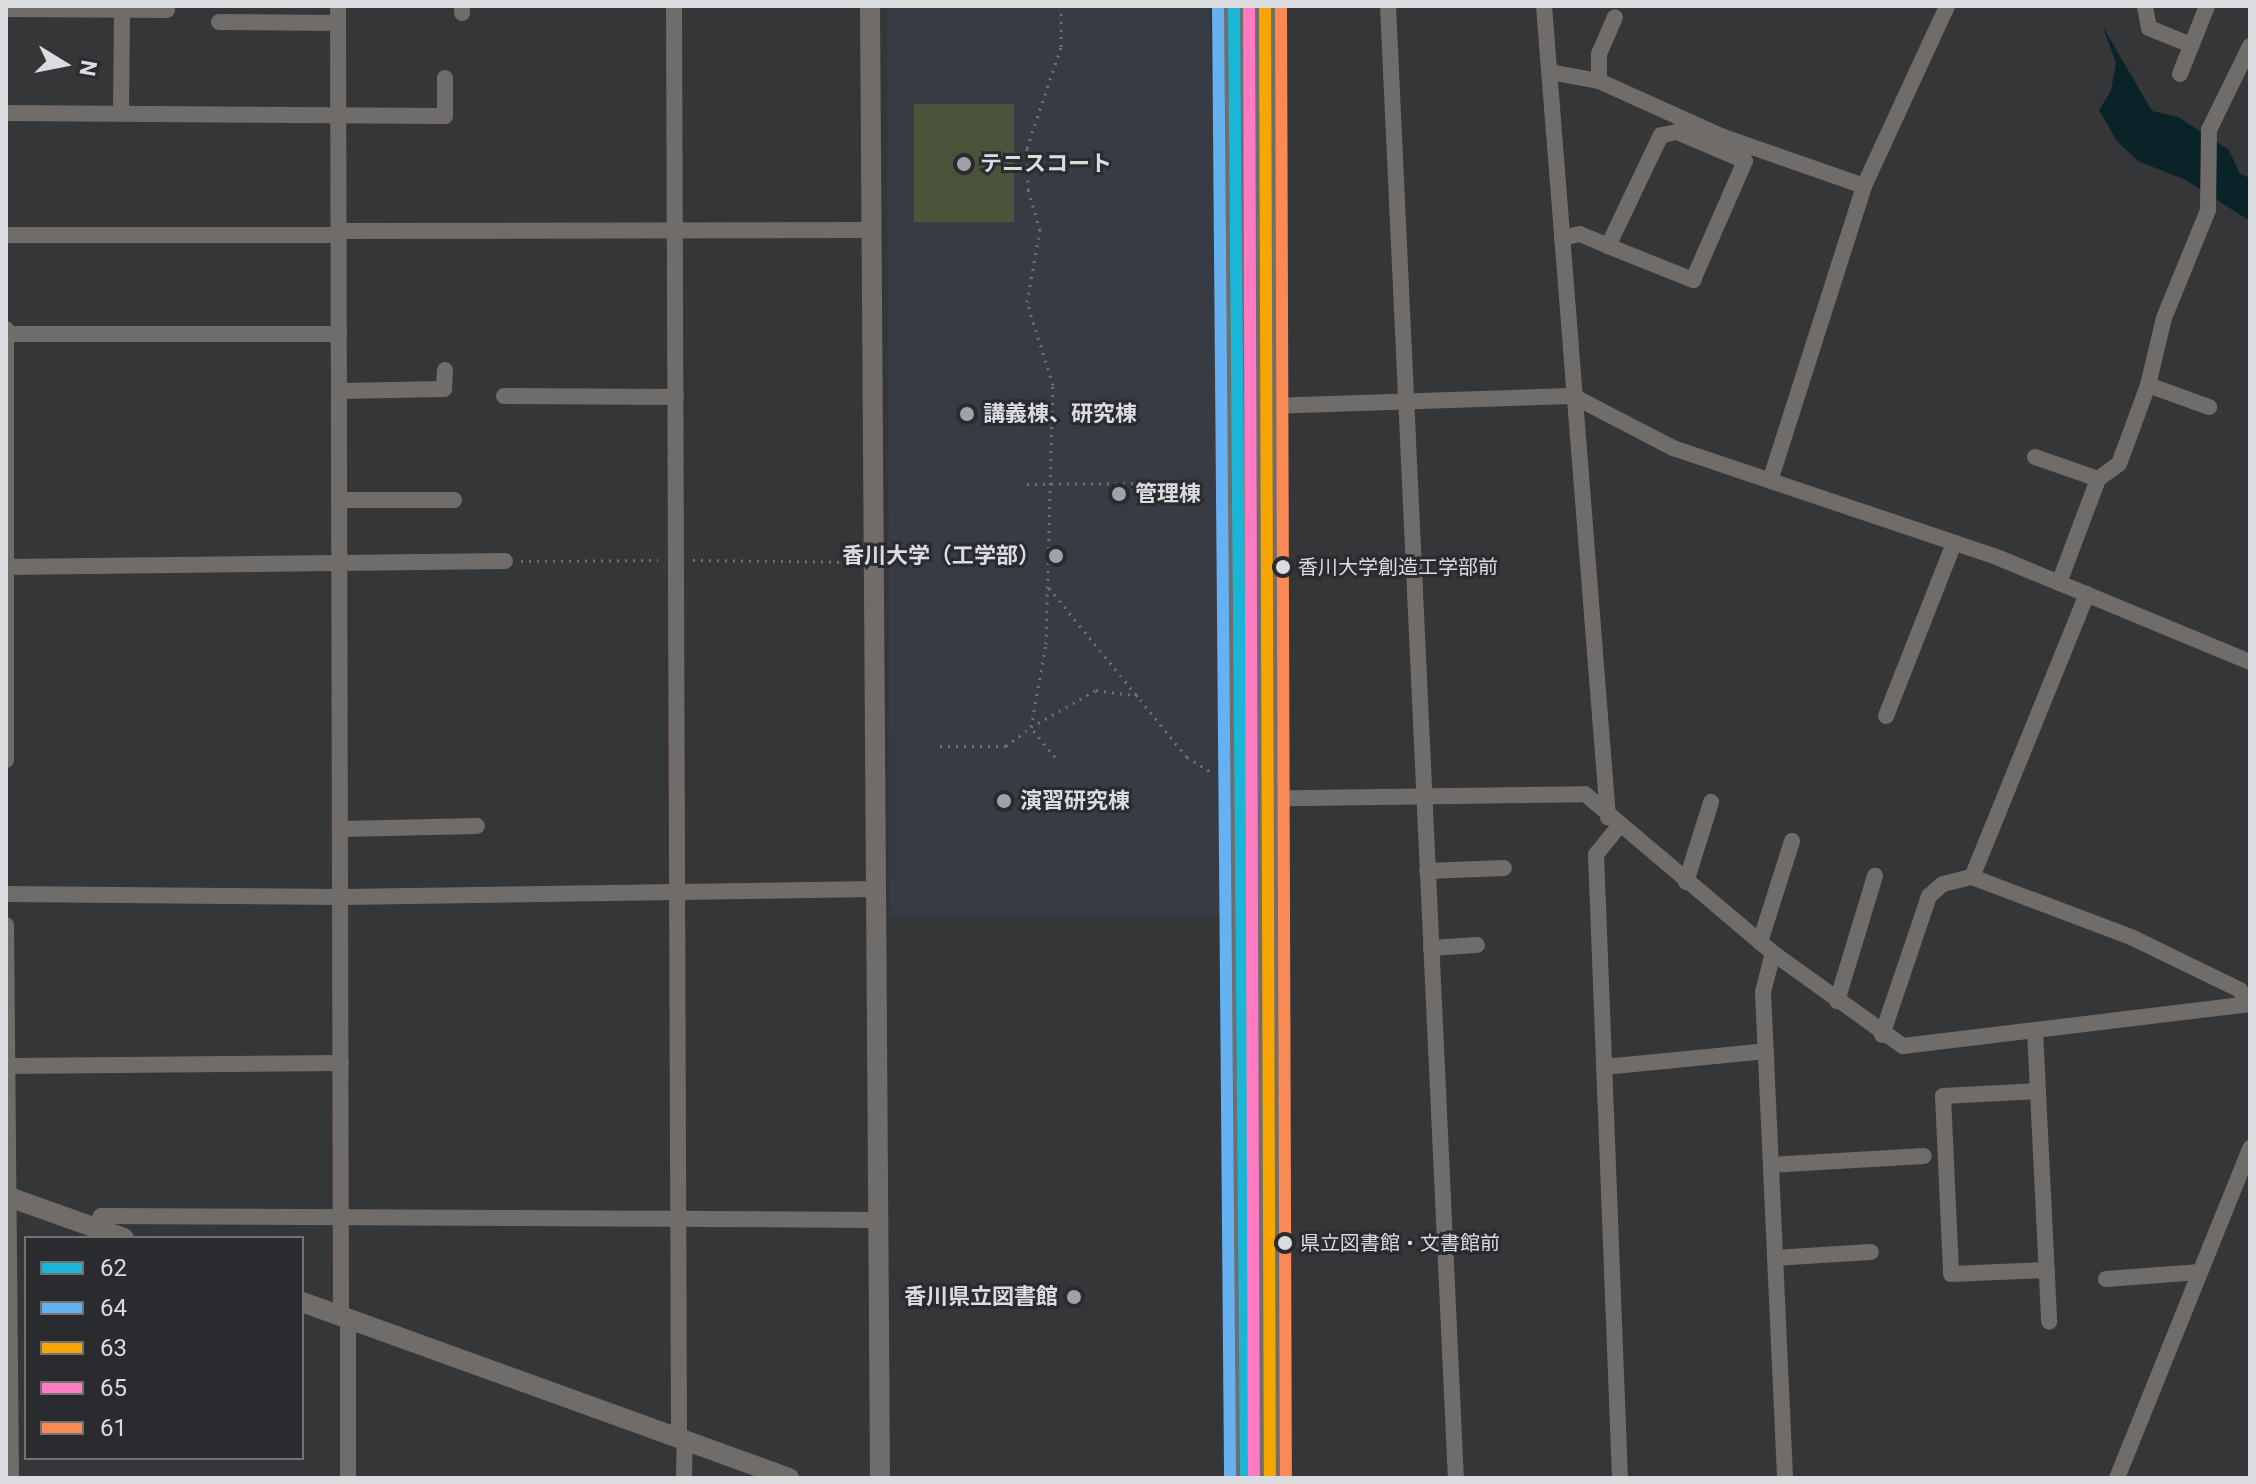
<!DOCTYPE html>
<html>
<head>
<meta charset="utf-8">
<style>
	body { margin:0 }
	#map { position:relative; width:2256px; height:1484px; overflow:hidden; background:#343638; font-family:Roboto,"Noto Sans JP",sans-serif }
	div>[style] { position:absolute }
	.built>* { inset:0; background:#373b44 }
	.green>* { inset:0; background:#4b543b; transform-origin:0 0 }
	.water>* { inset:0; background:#092328 }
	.path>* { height:3px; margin-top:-1.5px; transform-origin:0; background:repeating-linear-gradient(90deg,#716f6f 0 2px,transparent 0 8px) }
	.minor>* { height:16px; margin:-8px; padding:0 8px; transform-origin:8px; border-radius:8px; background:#706c6a }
	.tertiary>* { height:20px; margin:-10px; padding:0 10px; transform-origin:10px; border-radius:10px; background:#706c6a }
	.secondary>* { height:22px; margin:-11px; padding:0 11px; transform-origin:11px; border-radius:11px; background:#716d6c }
	.bus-1>* { height:12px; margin:-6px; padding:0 6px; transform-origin:6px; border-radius:6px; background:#1ab6d8 }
	.bus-2>* { height:12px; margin:-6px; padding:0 6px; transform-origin:6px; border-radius:6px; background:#66b1f2 }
	.bus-3>* { height:12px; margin:-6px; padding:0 6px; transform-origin:6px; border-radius:6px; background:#f7a600 }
	.bus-4>* { height:12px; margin:-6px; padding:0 6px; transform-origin:6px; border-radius:6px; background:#fe7ac1 }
	.bus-5>* { height:12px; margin:-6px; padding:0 6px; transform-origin:6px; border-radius:6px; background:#f98a56 }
	.dots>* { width:22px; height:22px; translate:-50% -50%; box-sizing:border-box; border:4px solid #292b2f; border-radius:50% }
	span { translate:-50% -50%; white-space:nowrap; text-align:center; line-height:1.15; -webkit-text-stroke:6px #292b2f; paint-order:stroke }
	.bus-label { font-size:20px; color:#dadcdf }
	.left { translate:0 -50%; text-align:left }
	.poi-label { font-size:22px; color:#dadcdf; font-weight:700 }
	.right { translate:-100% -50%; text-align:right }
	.frame { position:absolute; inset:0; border:8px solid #dadcdf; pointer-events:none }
	.legend { position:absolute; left:24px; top:1236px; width:280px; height:224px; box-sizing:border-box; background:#292b2f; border:2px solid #707275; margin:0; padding:10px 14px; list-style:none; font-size:24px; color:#dadcdf }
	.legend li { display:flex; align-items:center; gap:16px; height:40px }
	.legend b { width:40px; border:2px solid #707275 }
	.north { position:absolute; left:24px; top:24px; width:80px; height:80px; -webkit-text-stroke:6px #292b2f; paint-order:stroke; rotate:100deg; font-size:22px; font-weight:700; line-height:32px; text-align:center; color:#dadcdf }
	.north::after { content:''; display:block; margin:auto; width:28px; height:36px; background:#dadcdf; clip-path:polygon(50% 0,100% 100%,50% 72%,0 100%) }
</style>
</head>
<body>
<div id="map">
	<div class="built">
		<i style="clip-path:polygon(887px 6px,1209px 6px,1223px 407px,1225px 915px,889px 916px)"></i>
	</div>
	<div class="green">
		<i style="left:1014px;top:104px;width:118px;height:100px;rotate:90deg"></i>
	</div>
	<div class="water">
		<i style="clip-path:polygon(2103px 27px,2152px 111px,2178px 117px,2229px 150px,2240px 174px,2250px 178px,2250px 221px,2186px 180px,2138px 161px,2117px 141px,2099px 110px,2111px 91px,2116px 63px)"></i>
	</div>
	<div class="path">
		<i style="left:1027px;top:484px;width:162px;rotate:-0.4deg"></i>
		<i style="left:693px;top:560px;width:160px;rotate:0.7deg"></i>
		<i style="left:521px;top:561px;width:137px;rotate:-0.4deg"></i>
		<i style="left:1049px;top:588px;width:218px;rotate:50.8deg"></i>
		<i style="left:1187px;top:757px;width:31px;rotate:32deg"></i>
		<i style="left:940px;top:746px;width:66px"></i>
		<i style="left:1006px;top:746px;width:31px;rotate:-37deg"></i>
		<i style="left:1031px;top:727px;width:84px;rotate:-79.8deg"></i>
		<i style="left:1046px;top:644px;width:259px;rotate:-88.5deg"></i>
		<i style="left:1053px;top:385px;width:87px;rotate:-107.4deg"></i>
		<i style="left:1027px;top:302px;width:73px;rotate:-79.8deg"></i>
		<i style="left:1040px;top:230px;width:42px;rotate:-106.7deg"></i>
		<i style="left:1028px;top:190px;width:42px;rotate:-91.4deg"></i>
		<i style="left:1027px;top:148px;width:107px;rotate:-71.4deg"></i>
		<i style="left:1061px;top:47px;width:41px;rotate:-90deg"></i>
		<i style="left:1055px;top:757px;width:38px;rotate:-129deg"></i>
		<i style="left:1031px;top:727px;width:75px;rotate:-29.6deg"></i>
		<i style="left:1096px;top:690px;width:44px;rotate:7.8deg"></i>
	</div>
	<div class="minor">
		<i style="left:338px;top:6px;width:1310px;rotate:89.87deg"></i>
		<i style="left:674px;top:6px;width:1431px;rotate:89.8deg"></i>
		<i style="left:1388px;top:6px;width:1474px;rotate:87.36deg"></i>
		<i style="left:1544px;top:6px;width:814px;rotate:85.49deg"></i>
		<i style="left:2145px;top:6px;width:22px;rotate:80deg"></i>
		<i style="left:2149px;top:28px;width:45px;rotate:22deg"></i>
		<i style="left:6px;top:9px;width:161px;rotate:0.4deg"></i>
		<i style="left:462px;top:13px;width:7px;rotate:-90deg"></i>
		<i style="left:219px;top:22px;width:119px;rotate:0.5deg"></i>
		<i style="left:1550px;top:72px;width:50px;rotate:10.4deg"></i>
		<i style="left:1599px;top:81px;width:134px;rotate:24.3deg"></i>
		<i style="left:1721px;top:136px;width:151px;rotate:19.3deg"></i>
		<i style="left:2180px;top:74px;width:73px;rotate:-68.3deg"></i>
		<i style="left:1599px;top:81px;width:27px;rotate:-90deg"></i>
		<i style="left:1599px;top:54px;width:40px;rotate:-66.6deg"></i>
		<i style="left:6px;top:113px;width:439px;rotate:0.4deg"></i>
		<i style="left:445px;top:116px;width:38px;rotate:-90deg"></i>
		<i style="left:121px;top:113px;width:103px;rotate:-89.4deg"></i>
		<i style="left:338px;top:231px;width:533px;rotate:-0.11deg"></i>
		<i style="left:6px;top:235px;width:332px"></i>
		<i style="left:1562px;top:238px;width:18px;rotate:-13deg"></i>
		<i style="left:1580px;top:234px;width:30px;rotate:23deg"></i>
		<i style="left:1608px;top:246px;width:92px;rotate:21.8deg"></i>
		<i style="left:1693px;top:280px;width:130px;rotate:-66.4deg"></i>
		<i style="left:1745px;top:161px;width:74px;rotate:-156.9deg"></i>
		<i style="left:1677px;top:132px;width:16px;rotate:169deg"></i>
		<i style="left:1661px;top:135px;width:123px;rotate:115.5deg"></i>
		<i style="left:6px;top:329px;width:431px;rotate:90deg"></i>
		<i style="left:6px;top:334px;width:333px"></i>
		<i style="left:2148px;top:385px;width:69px;rotate:-76.6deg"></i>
		<i style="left:2164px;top:318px;width:117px;rotate:-67.8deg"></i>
		<i style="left:2208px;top:210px;width:80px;rotate:-89.3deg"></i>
		<i style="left:2209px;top:130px;width:93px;rotate:-64deg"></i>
		<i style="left:339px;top:391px;width:105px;rotate:-1.1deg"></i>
		<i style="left:444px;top:389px;width:19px;rotate:-87deg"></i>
		<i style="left:504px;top:396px;width:172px;rotate:0.3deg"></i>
		<i style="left:1241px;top:407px;width:332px;rotate:-1.9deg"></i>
		<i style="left:1573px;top:396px;width:113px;rotate:27.5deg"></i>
		<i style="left:1673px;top:448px;width:344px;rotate:18.6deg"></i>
		<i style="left:1999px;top:558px;width:272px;rotate:22.5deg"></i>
		<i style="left:2035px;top:457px;width:67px;rotate:19.2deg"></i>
		<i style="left:1770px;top:481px;width:310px;rotate:-72.3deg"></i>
		<i style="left:1864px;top:186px;width:198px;rotate:-65.2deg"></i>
		<i style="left:339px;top:500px;width:115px"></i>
		<i style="left:7px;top:567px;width:498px;rotate:-0.7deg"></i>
		<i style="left:2059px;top:583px;width:111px;rotate:-69.4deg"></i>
		<i style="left:2098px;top:479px;width:26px;rotate:-36deg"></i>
		<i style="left:2119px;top:464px;width:84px;rotate:-69.8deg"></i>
		<i style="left:2148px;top:385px;width:65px;rotate:19.8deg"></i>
		<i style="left:2087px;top:594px;width:305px;rotate:112.1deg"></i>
		<i style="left:1972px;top:877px;width:170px;rotate:20.7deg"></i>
		<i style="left:2131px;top:937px;width:121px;rotate:25.9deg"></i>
		<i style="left:2240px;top:990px;width:16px;rotate:63deg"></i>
		<i style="left:1886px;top:716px;width:186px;rotate:-68.5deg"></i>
		<i style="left:1243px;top:799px;width:342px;rotate:-0.8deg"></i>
		<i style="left:1585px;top:794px;width:246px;rotate:40.2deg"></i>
		<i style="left:1773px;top:953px;width:160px;rotate:35.6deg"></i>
		<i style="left:1903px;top:1046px;width:350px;rotate:-6.9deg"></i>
		<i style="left:1619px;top:826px;width:36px;rotate:129deg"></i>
		<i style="left:1596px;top:854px;width:624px;rotate:87.8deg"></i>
		<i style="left:342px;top:829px;width:135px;rotate:-1.3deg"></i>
		<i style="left:1427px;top:871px;width:77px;rotate:-2.2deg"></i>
		<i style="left:1686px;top:882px;width:84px;rotate:-72.6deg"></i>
		<i style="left:6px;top:894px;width:337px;rotate:0.5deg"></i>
		<i style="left:343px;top:897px;width:533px;rotate:-0.86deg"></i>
		<i style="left:6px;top:925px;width:553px;rotate:89.48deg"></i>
		<i style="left:1760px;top:942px;width:106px;rotate:-72.4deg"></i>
		<i style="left:1431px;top:948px;width:46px;rotate:-3.7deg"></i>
		<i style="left:1773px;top:953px;width:40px;rotate:104.4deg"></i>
		<i style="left:1763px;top:992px;width:486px;rotate:87.4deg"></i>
		<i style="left:1837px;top:1001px;width:131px;rotate:-73.1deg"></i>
		<i style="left:2035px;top:1031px;width:291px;rotate:87.2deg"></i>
		<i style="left:1882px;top:1035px;width:147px;rotate:-71.3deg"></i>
		<i style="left:1929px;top:896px;width:18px;rotate:-41deg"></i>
		<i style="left:1943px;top:884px;width:30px;rotate:-14deg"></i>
		<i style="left:10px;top:1066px;width:331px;rotate:-0.5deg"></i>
		<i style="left:1604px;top:1067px;width:163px;rotate:-5.6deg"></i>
		<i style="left:2038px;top:1091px;width:95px;rotate:177deg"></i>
		<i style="left:1943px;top:1096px;width:178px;rotate:87.4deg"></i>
		<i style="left:1951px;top:1274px;width:96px;rotate:-2.4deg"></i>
		<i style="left:1771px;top:1165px;width:153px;rotate:-3.4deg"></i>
		<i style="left:96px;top:1228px;width:13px;rotate:-67deg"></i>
		<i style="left:101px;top:1216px;width:777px;rotate:0.29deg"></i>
		<i style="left:1775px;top:1258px;width:96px;rotate:-3.6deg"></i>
		<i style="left:2106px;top:1279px;width:94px;rotate:-4.3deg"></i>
		<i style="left:348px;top:1318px;width:160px;rotate:90deg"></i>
		<i style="left:684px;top:1478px;width:39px;rotate:-89deg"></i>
		<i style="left:2117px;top:1478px;width:356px;rotate:-68deg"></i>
	</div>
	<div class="tertiary">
		<i style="left:870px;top:6px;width:1472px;rotate:89.61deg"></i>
		<i style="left:6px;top:1196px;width:125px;rotate:19.6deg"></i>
		<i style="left:302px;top:1302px;width:518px;rotate:19.87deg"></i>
	</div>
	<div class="secondary">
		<i style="left:1234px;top:6px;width:1472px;rotate:89.53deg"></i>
		<i style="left:1265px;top:6px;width:1472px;rotate:89.81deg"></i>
	</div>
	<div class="bus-1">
		<i style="left:1234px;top:6px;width:1472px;rotate:89.53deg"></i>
	</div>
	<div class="bus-2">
		<i style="left:1218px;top:6px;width:1472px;rotate:89.53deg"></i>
	</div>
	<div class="bus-3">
		<i style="left:1265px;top:6px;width:1472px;rotate:89.81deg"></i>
	</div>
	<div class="bus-4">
		<i style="left:1249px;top:6px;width:1472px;rotate:89.81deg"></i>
	</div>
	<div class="bus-5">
		<i style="left:1281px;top:6px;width:1472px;rotate:89.81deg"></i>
	</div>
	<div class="dots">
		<i style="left:964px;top:164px;background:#a0a2a5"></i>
		<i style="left:967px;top:414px;background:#a0a2a5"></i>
		<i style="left:1119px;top:494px;background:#a0a2a5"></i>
		<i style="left:1056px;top:556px;background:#a0a2a5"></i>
		<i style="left:1283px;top:567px;background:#dadcdf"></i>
		<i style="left:1004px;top:801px;background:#a0a2a5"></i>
		<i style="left:1285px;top:1243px;background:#dadcdf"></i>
		<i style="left:1074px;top:1297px;background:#a0a2a5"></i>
	</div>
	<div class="bus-label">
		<span class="left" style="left:1298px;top:567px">香川大学創造工学部前</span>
		<span class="left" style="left:1300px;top:1243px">県立図書館・文書館前</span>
	</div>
	<div class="poi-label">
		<span class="left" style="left:980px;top:164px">テニスコート</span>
		<span class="left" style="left:983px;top:414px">講義棟、研究棟</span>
		<span class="left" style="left:1135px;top:494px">管理棟</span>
		<span class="right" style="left:1040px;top:556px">香川大学（工学部）</span>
		<span class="left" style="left:1020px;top:801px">演習研究棟</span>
		<span class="right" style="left:1058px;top:1297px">香川県立図書館</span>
	</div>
	<div class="frame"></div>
	<ul class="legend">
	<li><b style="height:10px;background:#1ab6d8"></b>62</li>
	<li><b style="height:10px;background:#66b1f2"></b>64</li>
	<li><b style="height:10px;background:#f7a600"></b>63</li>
	<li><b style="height:10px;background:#fe7ac1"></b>65</li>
	<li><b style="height:10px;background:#f98a56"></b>61</li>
	</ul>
	<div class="north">N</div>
</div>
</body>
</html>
